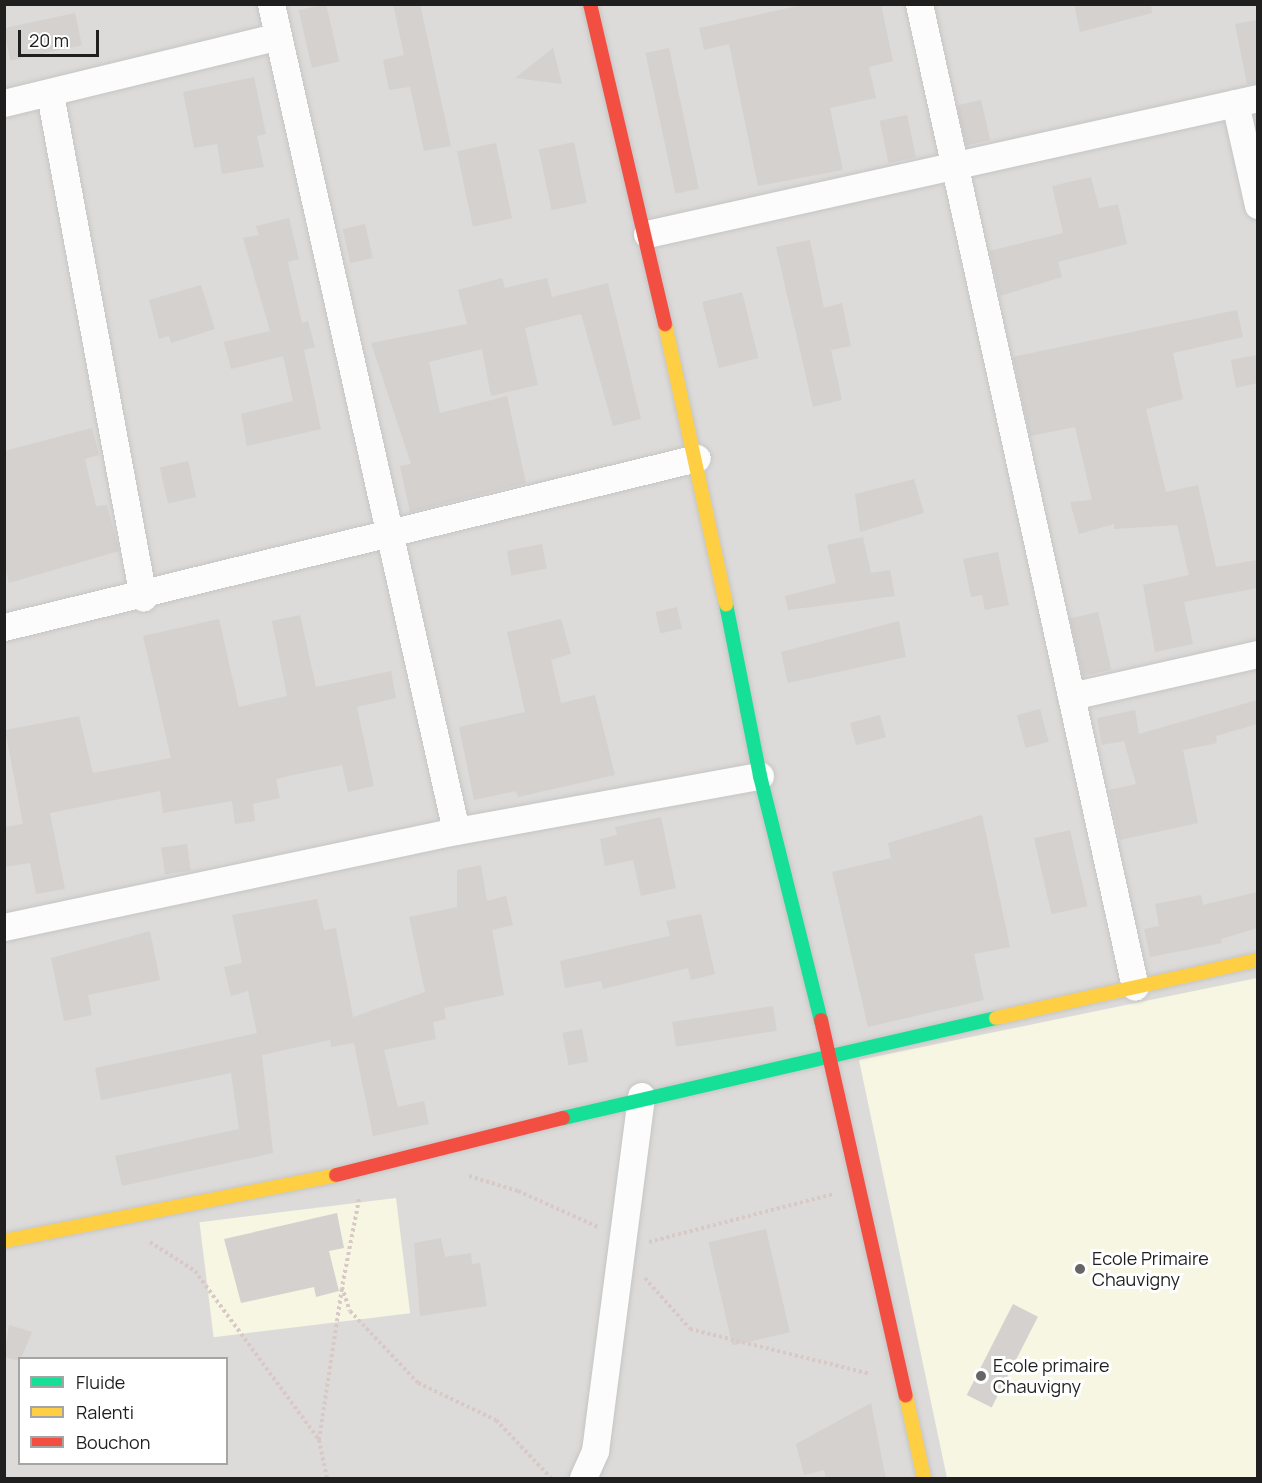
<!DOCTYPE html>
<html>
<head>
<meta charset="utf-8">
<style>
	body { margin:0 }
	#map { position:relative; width:1262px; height:1483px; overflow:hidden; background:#edebe8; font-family:Manrope,sans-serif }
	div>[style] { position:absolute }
	.residential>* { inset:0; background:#dcdbd9 }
	.education>* { inset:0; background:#f6f6e3; transform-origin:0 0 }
	.building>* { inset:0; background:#d4d1cf; transform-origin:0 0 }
	.path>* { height:4px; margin-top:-2px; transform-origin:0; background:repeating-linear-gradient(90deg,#d8c9c6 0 3px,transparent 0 6px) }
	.roads { filter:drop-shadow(0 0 2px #c6c5c4) drop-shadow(0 0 2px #c6c5c4) }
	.street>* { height:27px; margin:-13.5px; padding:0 13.5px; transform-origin:13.5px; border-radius:13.5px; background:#fcfcfc }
	.fast>* { height:14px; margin:-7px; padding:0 7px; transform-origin:7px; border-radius:7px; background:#16e098 }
	.slow>* { height:14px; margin:-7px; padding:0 7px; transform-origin:7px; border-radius:7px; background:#ffcf43 }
	.jam>* { height:14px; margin:-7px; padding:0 7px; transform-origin:7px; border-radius:7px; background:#f24e42 }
	.dots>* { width:16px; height:16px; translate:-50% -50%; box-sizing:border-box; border:3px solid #fff; border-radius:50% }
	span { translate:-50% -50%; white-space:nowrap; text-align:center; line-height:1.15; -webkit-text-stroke:6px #fff; paint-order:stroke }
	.poi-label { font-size:18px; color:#1f1f1f }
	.left { translate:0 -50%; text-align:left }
	.frame { position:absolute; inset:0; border:6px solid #1f1f1f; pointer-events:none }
	.legend { position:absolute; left:18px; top:1357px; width:210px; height:108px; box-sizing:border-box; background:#fff; border:2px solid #a5a5a5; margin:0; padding:8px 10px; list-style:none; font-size:18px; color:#1f1f1f }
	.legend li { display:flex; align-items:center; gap:12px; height:30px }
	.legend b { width:30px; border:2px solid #a5a5a5 }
	.scale { position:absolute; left:18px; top:30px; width:81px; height:27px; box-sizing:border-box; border:3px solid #1f1f1f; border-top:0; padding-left:8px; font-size:18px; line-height:21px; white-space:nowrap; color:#1f1f1f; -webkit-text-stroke:4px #fff; paint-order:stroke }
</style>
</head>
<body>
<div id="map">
	<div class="residential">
		<i style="clip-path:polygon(evenodd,5px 5px,1257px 5px,1257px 1478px,5px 1478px,5px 5px,20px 1358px,226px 1358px,226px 1464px,20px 1464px,20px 1358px)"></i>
	</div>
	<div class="education">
		<i style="clip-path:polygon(1257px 978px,1257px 1478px,947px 1478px,859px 1060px)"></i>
		<i style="left:396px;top:1198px;width:116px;height:198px;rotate:83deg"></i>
	</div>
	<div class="building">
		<i style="left:326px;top:4px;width:59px;height:28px;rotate:77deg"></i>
		<i style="clip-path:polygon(393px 4px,420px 4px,451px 146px,424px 151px,410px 87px,389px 90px,383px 60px,404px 55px)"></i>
		<i style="clip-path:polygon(806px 4px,881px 4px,893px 61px,869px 67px,876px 98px,830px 108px,843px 170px,758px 186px,729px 44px,704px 50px,699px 28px)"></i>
		<i style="clip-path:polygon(1074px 4px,1151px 4px,1152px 13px,1080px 32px)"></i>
		<i style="left:75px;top:13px;width:33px;height:73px;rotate:78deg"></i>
		<i style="clip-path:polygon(1257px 20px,1257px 83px,1247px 84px,1235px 24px)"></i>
		<i style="clip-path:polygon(553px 48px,562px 84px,515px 78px)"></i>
		<i style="left:669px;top:48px;width:144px;height:24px;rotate:78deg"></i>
		<i style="clip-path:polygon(254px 77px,266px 134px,257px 136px,264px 167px,222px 174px,217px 144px,194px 148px,183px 92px)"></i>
		<i style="left:981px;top:100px;width:41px;height:25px;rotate:77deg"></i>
		<i style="left:907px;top:115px;width:43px;height:28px;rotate:78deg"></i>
		<i style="left:574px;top:142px;width:62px;height:36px;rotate:78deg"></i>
		<i style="left:496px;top:143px;width:77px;height:40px;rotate:78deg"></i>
		<i style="clip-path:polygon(1091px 177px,1099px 208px,1118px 204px,1127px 244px,1058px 262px,1062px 277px,1000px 296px,990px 251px,1063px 233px,1052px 186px)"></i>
		<i style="clip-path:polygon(289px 218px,299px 259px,288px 262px,302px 323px,308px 321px,315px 347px,304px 350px,321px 429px,247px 446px,241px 414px,293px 401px,283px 356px,231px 369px,224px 342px,270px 331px,243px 238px,259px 235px,256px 226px)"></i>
		<i style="left:365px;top:224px;width:35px;height:23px;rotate:77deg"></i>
		<i style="clip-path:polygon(810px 240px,824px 308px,842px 303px,851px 346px,831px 350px,842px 400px,813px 407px,776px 247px)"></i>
		<i style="clip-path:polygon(502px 278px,505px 288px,547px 278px,552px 297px,608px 283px,641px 419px,613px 426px,581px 314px,525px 328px,538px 385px,491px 396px,482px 349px,429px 362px,440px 413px,507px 396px,526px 483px,410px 512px,400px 466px,411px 464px,371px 343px,467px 324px,458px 290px)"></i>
		<i style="clip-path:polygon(201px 285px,215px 329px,171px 343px,169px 336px,159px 339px,149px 300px)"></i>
		<i style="left:742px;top:292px;width:68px;height:41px;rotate:76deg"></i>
		<i style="clip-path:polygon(1237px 310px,1243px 337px,1173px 353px,1183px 399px,1146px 409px,1166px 492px,1198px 485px,1216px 567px,1257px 560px,1257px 588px,1184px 602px,1193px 644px,1155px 652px,1143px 585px,1189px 575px,1177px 525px,1114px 529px,1114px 524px,1079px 534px,1070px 502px,1092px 500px,1075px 427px,1030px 436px,1013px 357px)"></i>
		<i style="clip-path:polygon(1257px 355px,1257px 383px,1236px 388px,1231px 360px)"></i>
		<i style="clip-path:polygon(92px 428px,99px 455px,85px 459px,96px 506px,107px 505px,119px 551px,9px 583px,4px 563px,4px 451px)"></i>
		<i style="left:188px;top:461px;width:37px;height:29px;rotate:77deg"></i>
		<i style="clip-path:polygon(914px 479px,924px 513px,860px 532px,855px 494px)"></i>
		<i style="clip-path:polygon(863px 537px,871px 573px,890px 570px,895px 596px,788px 610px,785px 596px,836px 583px,827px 545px)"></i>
		<i style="left:542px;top:544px;width:25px;height:36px;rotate:79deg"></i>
		<i style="clip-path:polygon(998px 552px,1009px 605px,985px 610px,982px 595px,971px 597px,963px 559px)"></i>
		<i style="left:677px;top:607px;width:22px;height:22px;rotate:77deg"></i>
		<i style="left:1098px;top:612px;width:59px;height:29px;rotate:77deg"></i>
		<i style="clip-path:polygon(300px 615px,316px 687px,391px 671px,396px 698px,357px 707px,374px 786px,348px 792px,342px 765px,293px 775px,276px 779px,280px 798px,253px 804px,255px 821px,235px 824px,232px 801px,163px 813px,160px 791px,50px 813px,65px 889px,36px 894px,30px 863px,4px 867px,4px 827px,23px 824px,5px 730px,79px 716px,93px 773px,171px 758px,143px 636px,219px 619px,239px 707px,287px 696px,272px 621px)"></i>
		<i style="clip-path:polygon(561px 619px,571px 654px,551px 660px,561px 703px,595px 695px,615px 775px,518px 797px,516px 791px,474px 800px,459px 727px,525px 712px,507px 632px)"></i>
		<i style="clip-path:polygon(899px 621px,906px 657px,788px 683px,781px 652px)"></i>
		<i style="clip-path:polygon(1257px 700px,1257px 724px,1216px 736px,1217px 743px,1183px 750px,1198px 823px,1120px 840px,1109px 790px,1136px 784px,1124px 741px,1102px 745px,1097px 718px,1135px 710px,1139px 734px)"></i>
		<i style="left:1040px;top:709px;width:34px;height:24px;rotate:75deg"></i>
		<i style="left:880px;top:715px;width:23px;height:31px;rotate:75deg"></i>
		<i style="clip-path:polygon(982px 815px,1010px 947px,974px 954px,984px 1000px,868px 1027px,832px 872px,891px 858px,888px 843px)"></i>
		<i style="clip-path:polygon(661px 817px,676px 888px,641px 896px,633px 860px,605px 866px,600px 839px,617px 835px,615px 827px)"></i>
		<i style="left:1070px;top:830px;width:78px;height:37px;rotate:77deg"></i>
		<i style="left:187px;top:844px;width:27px;height:26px;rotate:82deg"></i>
		<i style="clip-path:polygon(481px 865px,487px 901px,506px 896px,513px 925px,492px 930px,504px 995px,444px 1008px,446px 1019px,433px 1022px,436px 1039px,384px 1050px,398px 1107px,424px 1101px,429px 1124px,373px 1136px,354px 1043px,331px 1047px,330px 1040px,262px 1055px,273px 1153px,122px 1186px,115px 1156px,239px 1129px,231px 1073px,101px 1100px,95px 1068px,257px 1033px,248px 991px,231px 996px,224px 967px,242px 963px,232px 915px,317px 899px,324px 930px,336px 928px,353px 1017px,425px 992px,409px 917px,457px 907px,457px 870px)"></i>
		<i style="clip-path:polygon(1257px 892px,1257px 928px,1221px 939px,1222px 943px,1150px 957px,1144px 929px,1159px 926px,1155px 904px,1201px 895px,1203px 905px)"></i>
		<i style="clip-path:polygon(701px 914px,715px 974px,691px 980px,688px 968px,603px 989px,601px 981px,565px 988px,560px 961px,670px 936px,666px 921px)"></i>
		<i style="clip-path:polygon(150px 931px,160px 980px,88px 995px,92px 1015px,64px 1021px,51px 958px)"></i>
		<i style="left:773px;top:1006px;width:25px;height:102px;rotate:81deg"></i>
		<i style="left:582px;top:1029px;width:33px;height:20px;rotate:79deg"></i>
		<i style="clip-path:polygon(337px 1213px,344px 1248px,329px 1251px,339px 1291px,316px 1297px,314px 1287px,241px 1303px,224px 1239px)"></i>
		<i style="left:766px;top:1229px;width:106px;height:59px;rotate:77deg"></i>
		<i style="clip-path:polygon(441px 1238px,445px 1257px,471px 1253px,472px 1264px,480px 1263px,487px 1306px,420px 1316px,414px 1243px)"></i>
		<i style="left:1013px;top:1304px;width:28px;height:102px;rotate:27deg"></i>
		<i style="clip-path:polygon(9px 1325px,32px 1332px,20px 1361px,4px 1357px)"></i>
		<i style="clip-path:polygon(871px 1403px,886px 1479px,826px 1479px,824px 1470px,804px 1475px,796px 1444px)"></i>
	</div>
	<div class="path">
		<i style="left:469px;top:1176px;width:51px;rotate:17deg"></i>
		<i style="left:518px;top:1191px;width:88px;rotate:24.2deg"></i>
		<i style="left:359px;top:1199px;width:90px;rotate:100.9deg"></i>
		<i style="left:342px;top:1287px;width:25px;rotate:72deg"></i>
		<i style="left:350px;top:1311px;width:99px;rotate:46.6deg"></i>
		<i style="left:418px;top:1383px;width:86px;rotate:25.4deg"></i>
		<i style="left:496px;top:1420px;width:80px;rotate:46.5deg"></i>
		<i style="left:150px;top:1242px;width:54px;rotate:32.8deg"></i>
		<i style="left:195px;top:1271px;width:210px;rotate:53.7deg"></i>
		<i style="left:649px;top:1242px;width:190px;rotate:-14.6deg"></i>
		<i style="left:645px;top:1278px;width:68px;rotate:48.6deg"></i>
		<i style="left:690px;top:1329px;width:186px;rotate:14deg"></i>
		<i style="left:327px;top:1478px;width:39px;rotate:-102deg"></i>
		<i style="left:319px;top:1440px;width:154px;rotate:-81.4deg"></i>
	</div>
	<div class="roads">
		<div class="street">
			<i style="left:271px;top:4px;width:847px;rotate:77.39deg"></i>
			<i style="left:919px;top:4px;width:1006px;rotate:77.61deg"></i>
			<i style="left:50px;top:94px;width:512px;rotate:79.52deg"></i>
			<i style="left:4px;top:103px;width:282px;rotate:-13.7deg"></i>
			<i style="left:1235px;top:103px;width:105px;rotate:77.3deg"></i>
			<i style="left:647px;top:234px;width:626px;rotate:-12.55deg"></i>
			<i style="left:4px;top:627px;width:713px;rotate:-13.71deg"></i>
			<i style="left:1071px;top:696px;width:192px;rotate:-12.7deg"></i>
			<i style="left:4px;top:927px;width:462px;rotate:-12deg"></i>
			<i style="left:456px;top:831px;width:309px;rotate:-10.3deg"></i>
			<i style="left:583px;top:1478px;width:30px;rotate:-66deg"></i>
			<i style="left:595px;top:1451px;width:358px;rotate:-82.6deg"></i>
		</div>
		<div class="fast">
			<i style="left:726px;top:604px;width:175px;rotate:78.8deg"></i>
			<i style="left:760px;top:776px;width:252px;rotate:76deg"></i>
			<i style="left:563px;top:1118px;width:444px;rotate:-13deg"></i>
		</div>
		<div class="slow">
			<i style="left:665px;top:324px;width:287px;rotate:77.7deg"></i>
			<i style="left:996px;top:1018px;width:268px;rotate:-12.5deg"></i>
			<i style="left:4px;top:1241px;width:338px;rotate:-11.2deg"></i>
			<i style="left:906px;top:1396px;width:84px;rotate:77.6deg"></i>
		</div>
		<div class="jam">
			<i style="left:590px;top:4px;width:329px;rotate:76.8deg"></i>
			<i style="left:821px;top:1020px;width:385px;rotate:77.3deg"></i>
			<i style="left:336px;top:1175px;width:234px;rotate:-14.1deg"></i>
		</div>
	</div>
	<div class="dots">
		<i style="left:1080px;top:1269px;background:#676665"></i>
		<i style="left:981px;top:1376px;background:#676665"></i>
	</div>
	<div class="poi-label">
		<span class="left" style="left:1092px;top:1269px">Ecole Primaire<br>Chauvigny</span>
		<span class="left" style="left:993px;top:1376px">Ecole primaire<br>Chauvigny</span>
	</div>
	<div class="frame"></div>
	<ul class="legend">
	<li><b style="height:8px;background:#16e098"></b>Fluide</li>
	<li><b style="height:8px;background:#ffcf43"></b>Ralenti</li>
	<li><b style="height:8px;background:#f24e42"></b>Bouchon</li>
	</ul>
	<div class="scale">20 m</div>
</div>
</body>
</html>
